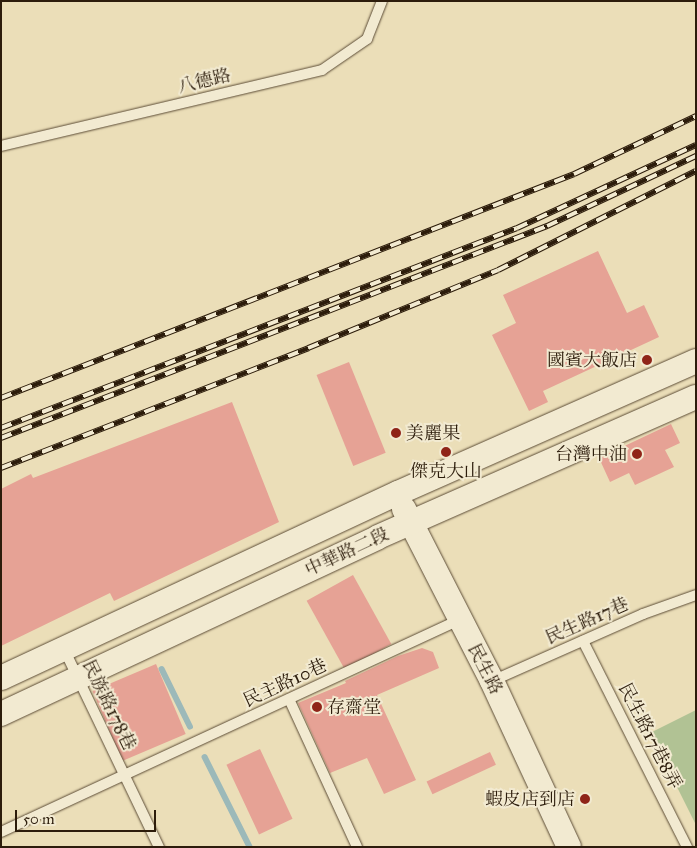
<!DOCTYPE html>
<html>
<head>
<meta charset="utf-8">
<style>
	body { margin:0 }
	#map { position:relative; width:697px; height:848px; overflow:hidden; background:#ebdeb8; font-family:"IM FELL Great Primer","Noto Serif TC",serif }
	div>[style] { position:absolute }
	.green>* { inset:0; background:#b1c294 }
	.stream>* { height:5.5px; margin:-2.75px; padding:0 2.75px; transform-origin:2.75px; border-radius:2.75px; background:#9cb9b9 }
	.building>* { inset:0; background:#e6a295; transform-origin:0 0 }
	.roads { filter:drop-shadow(0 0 1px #5c4c36) drop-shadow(0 0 1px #5c4c36) }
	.service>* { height:10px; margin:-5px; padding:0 5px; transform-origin:5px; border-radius:5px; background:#f2ead1 }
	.tertiary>* { height:24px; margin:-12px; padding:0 12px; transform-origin:12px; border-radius:12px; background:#f2ead1 }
	.rail>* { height:5.5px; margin-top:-2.75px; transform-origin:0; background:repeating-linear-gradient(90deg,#f2ead1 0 11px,#2c1c0b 0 22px); box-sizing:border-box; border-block:1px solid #2c1c0b }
	.dots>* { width:14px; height:14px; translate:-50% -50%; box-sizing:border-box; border:2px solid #f2ead1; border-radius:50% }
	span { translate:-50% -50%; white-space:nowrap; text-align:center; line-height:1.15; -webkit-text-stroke:4px #f2ead1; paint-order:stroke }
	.street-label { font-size:18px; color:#2c1c0b }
	.poi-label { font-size:18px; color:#2c1c0b }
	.right { translate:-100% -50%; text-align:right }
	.left { translate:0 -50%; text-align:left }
	.frame { position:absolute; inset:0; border:2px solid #2c1c0b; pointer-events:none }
	.scale { position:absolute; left:15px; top:810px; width:141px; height:22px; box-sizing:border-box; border:2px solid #2c1c0b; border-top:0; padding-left:6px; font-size:15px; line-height:18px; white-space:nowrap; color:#2c1c0b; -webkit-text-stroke:4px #f2ead1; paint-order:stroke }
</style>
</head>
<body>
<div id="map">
	<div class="green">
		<i style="clip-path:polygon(696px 710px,696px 825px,650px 733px)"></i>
	</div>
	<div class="stream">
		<i style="left:162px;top:669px;width:64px;rotate:63.8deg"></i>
		<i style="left:205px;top:757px;width:101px;rotate:63.4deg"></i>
	</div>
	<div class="building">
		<i style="clip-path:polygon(598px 251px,627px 313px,644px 305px,659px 337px,543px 391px,548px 402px,529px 411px,492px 335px,516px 323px,503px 295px)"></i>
		<i style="left:349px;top:362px;width:98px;height:35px;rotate:68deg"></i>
		<i style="clip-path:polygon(232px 402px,279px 522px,114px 601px,110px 593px,1px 646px,1px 489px,31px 474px,33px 478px)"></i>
		<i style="clip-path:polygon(671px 424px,680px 443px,665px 450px,674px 467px,635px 485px,629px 473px,610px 482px,599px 458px)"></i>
		<i style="left:353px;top:575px;width:79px;height:53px;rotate:61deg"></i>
		<i style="clip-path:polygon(422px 648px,433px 652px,439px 668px,377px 695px,416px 780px,384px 794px,367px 758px,330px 773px,298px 703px,346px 683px,345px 681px,398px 656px)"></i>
		<i style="left:156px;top:664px;width:76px;height:69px;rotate:67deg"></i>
		<i style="left:260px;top:749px;width:77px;height:37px;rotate:65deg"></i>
		<i style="left:490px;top:752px;width:14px;height:70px;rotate:65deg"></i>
	</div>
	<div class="roads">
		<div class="service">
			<i style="left:1px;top:146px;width:330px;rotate:-13.3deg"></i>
			<i style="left:322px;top:70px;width:55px;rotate:-34.6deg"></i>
			<i style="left:367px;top:39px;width:41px;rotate:-68.5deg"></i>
			<i style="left:583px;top:641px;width:231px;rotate:63.2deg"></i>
			<i style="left:64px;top:649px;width:220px;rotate:64.4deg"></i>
			<i style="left:492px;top:681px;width:165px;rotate:-23.9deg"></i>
			<i style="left:643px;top:614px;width:56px;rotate:-19.7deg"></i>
			<i style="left:289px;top:699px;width:163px;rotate:65.3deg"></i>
			<i style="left:1px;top:832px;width:505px;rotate:-24.84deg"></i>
		</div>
		<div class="tertiary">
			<i style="left:404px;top:509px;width:193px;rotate:62.9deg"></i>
			<i style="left:492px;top:681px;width:183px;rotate:65.1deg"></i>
			<i style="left:1px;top:678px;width:438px;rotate:-25deg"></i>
			<i style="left:398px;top:493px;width:326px;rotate:-23.9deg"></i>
			<i style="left:1px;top:714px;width:416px;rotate:-25.1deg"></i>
			<i style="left:378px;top:537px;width:347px;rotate:-23.8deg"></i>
		</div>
	</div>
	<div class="rail">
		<i style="left:1px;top:398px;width:615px;rotate:-21.35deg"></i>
		<i style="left:574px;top:174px;width:135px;rotate:-25.4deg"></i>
		<i style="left:1px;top:428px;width:553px;rotate:-21.19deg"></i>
		<i style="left:517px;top:228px;width:197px;rotate:-24.9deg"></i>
		<i style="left:1px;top:438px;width:586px;rotate:-21.22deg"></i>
		<i style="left:547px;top:226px;width:165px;rotate:-25.2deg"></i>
		<i style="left:1px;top:468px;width:330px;rotate:-21.3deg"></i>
		<i style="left:308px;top:348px;width:205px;rotate:-22.3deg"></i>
		<i style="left:498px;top:270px;width:221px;rotate:-26.6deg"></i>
	</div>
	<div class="dots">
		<i style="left:647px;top:360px;background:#8f2418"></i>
		<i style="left:396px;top:433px;background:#8f2418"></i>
		<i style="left:446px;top:452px;background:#8f2418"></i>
		<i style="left:637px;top:454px;background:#8f2418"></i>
		<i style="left:317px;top:707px;background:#8f2418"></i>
		<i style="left:585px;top:799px;background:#8f2418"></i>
	</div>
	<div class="street-label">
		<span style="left:204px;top:81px;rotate:-13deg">八德路</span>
		<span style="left:347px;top:552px;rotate:-25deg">中華路二段</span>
		<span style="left:587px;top:621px;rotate:-24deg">民生路17巷</span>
		<span style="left:485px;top:669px;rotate:63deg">民生路</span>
		<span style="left:285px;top:683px;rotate:-25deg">民主路10巷</span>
		<span style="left:109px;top:705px;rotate:64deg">民族路178巷</span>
		<span style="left:650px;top:736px;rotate:63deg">民生路17巷8弄</span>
	</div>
	<div class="poi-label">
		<span class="right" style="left:637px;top:360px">國賓大飯店</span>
		<span class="left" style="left:406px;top:433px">美麗果</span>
		<span class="right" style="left:627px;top:454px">台灣中油</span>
		<span style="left:446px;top:471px">傑克大山</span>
		<span class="left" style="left:327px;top:707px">存齋堂</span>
		<span class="right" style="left:575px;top:799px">蝦皮店到店</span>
	</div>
	<div class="frame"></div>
	<div class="scale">50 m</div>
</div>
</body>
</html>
